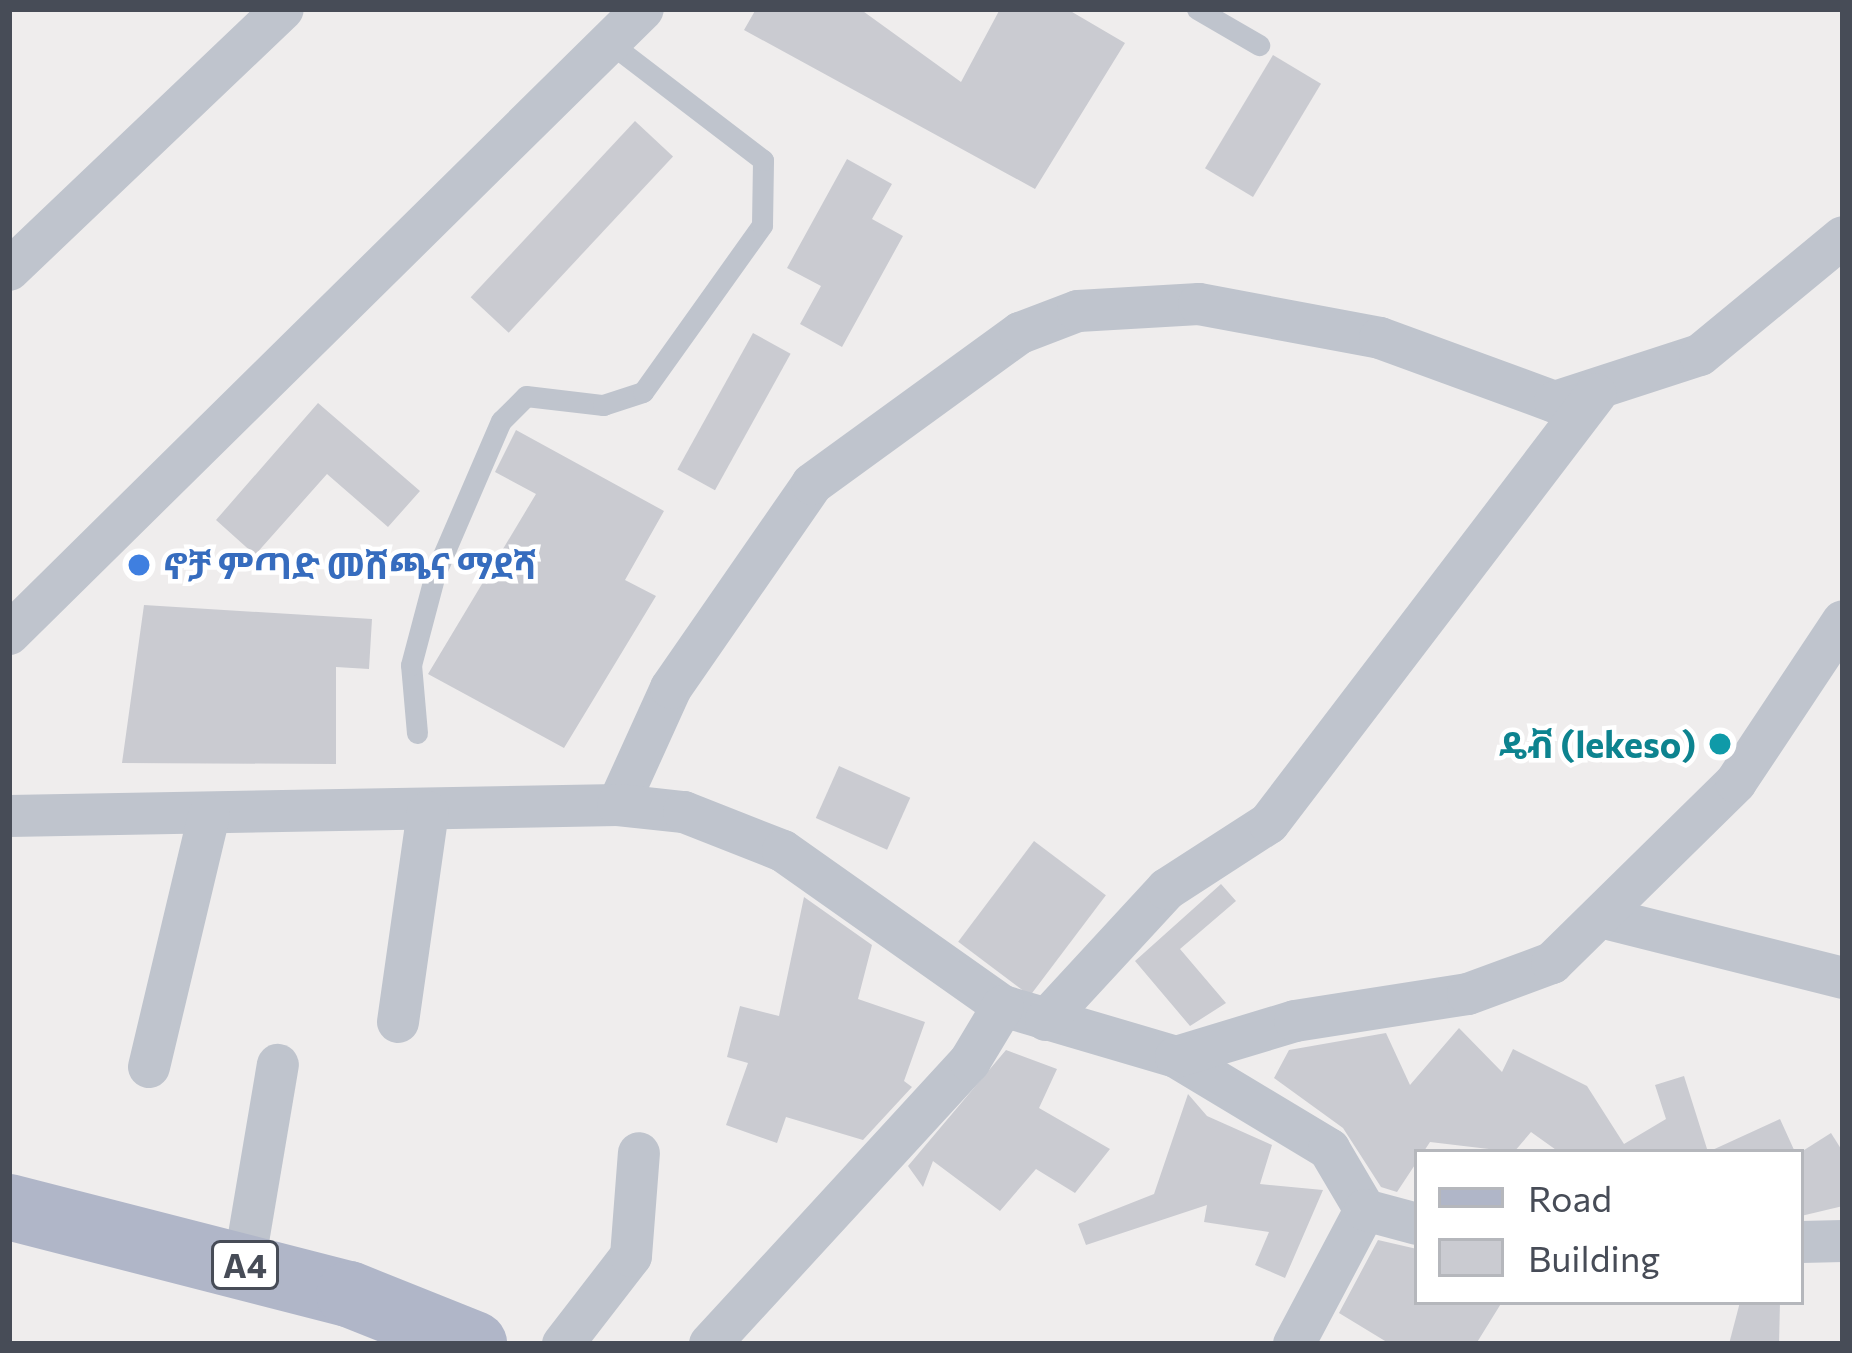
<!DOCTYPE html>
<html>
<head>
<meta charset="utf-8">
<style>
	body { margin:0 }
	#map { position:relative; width:1852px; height:1353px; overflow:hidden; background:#efeded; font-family:Commissioner,"Noto Sans Ethiopic",sans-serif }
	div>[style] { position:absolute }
	.building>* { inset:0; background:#cacbd1; transform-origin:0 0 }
	.service>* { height:21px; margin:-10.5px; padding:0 10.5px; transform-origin:10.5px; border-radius:10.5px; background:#bfc4cd }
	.minor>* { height:42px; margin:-21px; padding:0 21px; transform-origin:21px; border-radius:21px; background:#bfc4cd }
	.primary>* { height:66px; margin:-33px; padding:0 33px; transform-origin:33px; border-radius:33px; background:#b0b6c8 }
	.dots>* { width:33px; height:33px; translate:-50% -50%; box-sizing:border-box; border:6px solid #fff; border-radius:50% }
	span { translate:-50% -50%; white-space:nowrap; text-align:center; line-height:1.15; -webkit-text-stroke:9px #fff; paint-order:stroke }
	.shield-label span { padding:3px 9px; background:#fff; border:3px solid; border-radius:9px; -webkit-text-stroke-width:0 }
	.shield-label { font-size:33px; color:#474c57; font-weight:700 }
	.shop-label { font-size:36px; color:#366cbe; font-weight:700 }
	.left { translate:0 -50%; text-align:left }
	.culture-label { font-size:36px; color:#0d838f; font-weight:700 }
	.right { translate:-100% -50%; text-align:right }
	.frame { position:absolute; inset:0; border:12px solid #474c57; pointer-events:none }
	.legend { position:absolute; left:1414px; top:1149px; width:390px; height:156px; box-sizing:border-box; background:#fff; border:3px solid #b5b7bc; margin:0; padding:15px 21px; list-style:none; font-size:36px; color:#474c57 }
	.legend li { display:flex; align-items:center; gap:24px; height:60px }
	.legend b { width:60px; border:3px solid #b5b7bc }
</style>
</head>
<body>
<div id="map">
	<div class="building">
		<i style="clip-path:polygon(756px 9px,860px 9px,961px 82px,1000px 9px,1067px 9px,1125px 43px,1035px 189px,744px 30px)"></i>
		<i style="left:1273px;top:55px;width:56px;height:132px;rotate:31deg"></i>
		<i style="left:635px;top:121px;width:52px;height:241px;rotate:43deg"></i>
		<i style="clip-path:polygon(847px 159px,892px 184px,872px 219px,903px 236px,842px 347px,800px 324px,821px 286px,787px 268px)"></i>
		<i style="left:753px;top:333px;width:43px;height:156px;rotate:29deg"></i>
		<i style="clip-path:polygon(318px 403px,420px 491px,388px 527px,327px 474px,255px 555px,216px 520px)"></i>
		<i style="clip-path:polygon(516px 430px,664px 511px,625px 580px,656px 596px,564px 748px,428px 674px,536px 494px,495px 472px)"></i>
		<i style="clip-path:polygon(144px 605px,372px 619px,369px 669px,336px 667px,336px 764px,122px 763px)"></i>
		<i style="left:839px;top:766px;width:78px;height:57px;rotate:24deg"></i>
		<i style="left:1034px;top:841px;width:90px;height:126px;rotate:37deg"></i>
		<i style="clip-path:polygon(1221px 884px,1236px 901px,1180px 949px,1226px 1003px,1190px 1026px,1135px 961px)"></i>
		<i style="clip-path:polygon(804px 897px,872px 945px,858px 999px,925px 1022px,904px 1081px,912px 1087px,863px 1140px,786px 1117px,777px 1143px,726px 1125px,748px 1063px,727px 1057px,740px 1006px,779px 1016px)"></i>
		<i style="clip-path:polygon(1459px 1028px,1502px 1072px,1513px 1049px,1587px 1086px,1624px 1144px,1666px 1119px,1655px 1085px,1684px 1076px,1708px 1152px,1780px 1119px,1795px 1152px,1559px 1152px,1531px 1132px,1514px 1152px,1430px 1142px,1397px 1192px,1381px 1187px,1343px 1128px,1274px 1078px,1289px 1050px,1386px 1033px,1410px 1085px)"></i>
		<i style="clip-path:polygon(1006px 1050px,1057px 1069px,1039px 1108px,1110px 1149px,1075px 1193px,1036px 1169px,1000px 1211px,933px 1161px,923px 1187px,908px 1166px)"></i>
		<i style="clip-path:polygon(1188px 1094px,1207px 1116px,1272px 1145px,1260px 1184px,1323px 1190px,1285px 1278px,1255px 1265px,1269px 1232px,1204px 1222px,1207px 1205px,1086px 1245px,1078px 1224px,1154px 1194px)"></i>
		<i style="clip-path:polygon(1831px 1133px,1843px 1152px,1843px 1206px,1801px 1216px,1801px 1152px)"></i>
		<i style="clip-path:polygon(1378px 1240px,1417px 1249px,1417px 1302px,1502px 1302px,1476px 1344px,1390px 1344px,1339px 1313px)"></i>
		<i style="clip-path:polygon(1740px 1302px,1780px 1302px,1779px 1344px,1729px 1344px)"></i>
	</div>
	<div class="service">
		<i style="left:1197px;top:9px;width:72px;rotate:30.1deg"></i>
		<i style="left:417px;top:733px;width:68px;rotate:-95deg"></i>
		<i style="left:411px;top:665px;width:94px;rotate:-75.2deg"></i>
		<i style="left:435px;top:574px;width:167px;rotate:-66.7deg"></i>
		<i style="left:501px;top:421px;width:35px;rotate:-45deg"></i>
		<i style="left:526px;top:396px;width:78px;rotate:6.7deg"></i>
		<i style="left:603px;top:405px;width:42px;rotate:-18deg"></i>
		<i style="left:643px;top:392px;width:205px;rotate:-54.5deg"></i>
		<i style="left:762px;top:225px;width:65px;rotate:-89.1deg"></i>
		<i style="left:763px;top:160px;width:193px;rotate:-142.6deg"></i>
	</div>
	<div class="minor">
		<i style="left:9px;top:270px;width:378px;rotate:-43.6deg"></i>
		<i style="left:9px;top:634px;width:890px;rotate:-44.59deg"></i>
		<i style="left:618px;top:805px;width:128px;rotate:-65.6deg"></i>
		<i style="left:671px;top:688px;width:248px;rotate:-55.3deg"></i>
		<i style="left:812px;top:484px;width:257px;rotate:-36deg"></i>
		<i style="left:1020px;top:333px;width:62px;rotate:-20.8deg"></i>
		<i style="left:1078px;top:311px;width:121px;rotate:-3.3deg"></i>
		<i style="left:1199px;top:304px;width:184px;rotate:10.6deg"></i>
		<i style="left:1380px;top:338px;width:186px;rotate:20.1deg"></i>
		<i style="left:1555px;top:402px;width:152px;rotate:-18deg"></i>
		<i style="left:1700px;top:355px;width:185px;rotate:-39.5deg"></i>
		<i style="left:9px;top:816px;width:609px;rotate:-1.03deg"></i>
		<i style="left:618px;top:805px;width:66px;rotate:6.1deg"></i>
		<i style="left:684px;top:812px;width:106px;rotate:21.5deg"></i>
		<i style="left:783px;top:851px;width:269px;rotate:35.2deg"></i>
		<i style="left:1003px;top:1006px;width:180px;rotate:16.4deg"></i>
		<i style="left:1176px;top:1057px;width:179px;rotate:31deg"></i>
		<i style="left:1329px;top:1149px;width:71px;rotate:59.5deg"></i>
		<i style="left:1365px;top:1210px;width:152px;rotate:117.9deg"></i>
		<i style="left:1608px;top:919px;width:242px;rotate:14.1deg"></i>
		<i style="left:1046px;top:1020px;width:178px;rotate:-47.3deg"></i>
		<i style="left:1167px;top:889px;width:121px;rotate:-32.9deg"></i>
		<i style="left:1269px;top:823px;width:539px;rotate:-52.68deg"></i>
		<i style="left:398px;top:1022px;width:212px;rotate:-81.9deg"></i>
		<i style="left:1176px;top:1057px;width:124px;rotate:-16.8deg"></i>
		<i style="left:1295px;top:1021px;width:175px;rotate:-8.9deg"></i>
		<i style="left:1468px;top:994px;width:90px;rotate:-20.3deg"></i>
		<i style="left:1552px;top:963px;width:258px;rotate:-44.5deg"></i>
		<i style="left:1736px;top:782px;width:193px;rotate:-56.4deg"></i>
		<i style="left:149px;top:1067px;width:258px;rotate:-76.6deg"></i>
		<i style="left:1365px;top:1210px;width:54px;rotate:15.1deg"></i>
		<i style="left:1801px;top:1242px;width:42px;rotate:-1.4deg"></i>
		<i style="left:244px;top:1265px;width:203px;rotate:-80.4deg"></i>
		<i style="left:563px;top:1344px;width:111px;rotate:-52.3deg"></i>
		<i style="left:631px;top:1256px;width:103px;rotate:-85.6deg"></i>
		<i style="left:710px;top:1344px;width:384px;rotate:-47.4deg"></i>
		<i style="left:970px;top:1061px;width:64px;rotate:-59deg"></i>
	</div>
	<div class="primary">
		<i style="left:9px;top:1207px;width:351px;rotate:14.4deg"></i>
		<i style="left:349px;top:1294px;width:135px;rotate:21.8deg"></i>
	</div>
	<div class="dots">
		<i style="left:139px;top:565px;background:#3f7fe0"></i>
		<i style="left:1720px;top:744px;background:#0f9aa8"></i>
	</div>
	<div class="shield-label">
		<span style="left:245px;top:1265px">A4</span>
	</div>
	<div class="shop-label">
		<span class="left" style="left:163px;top:565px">ኖቻ ምጣድ መሸጫና ማደሻ</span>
	</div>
	<div class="culture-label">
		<span class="right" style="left:1696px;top:744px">ዴቭ (lekeso)</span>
	</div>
	<div class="frame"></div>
	<ul class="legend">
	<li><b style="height:15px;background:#b0b6c8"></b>Road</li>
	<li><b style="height:33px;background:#cacbd1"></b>Building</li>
	</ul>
</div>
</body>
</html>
